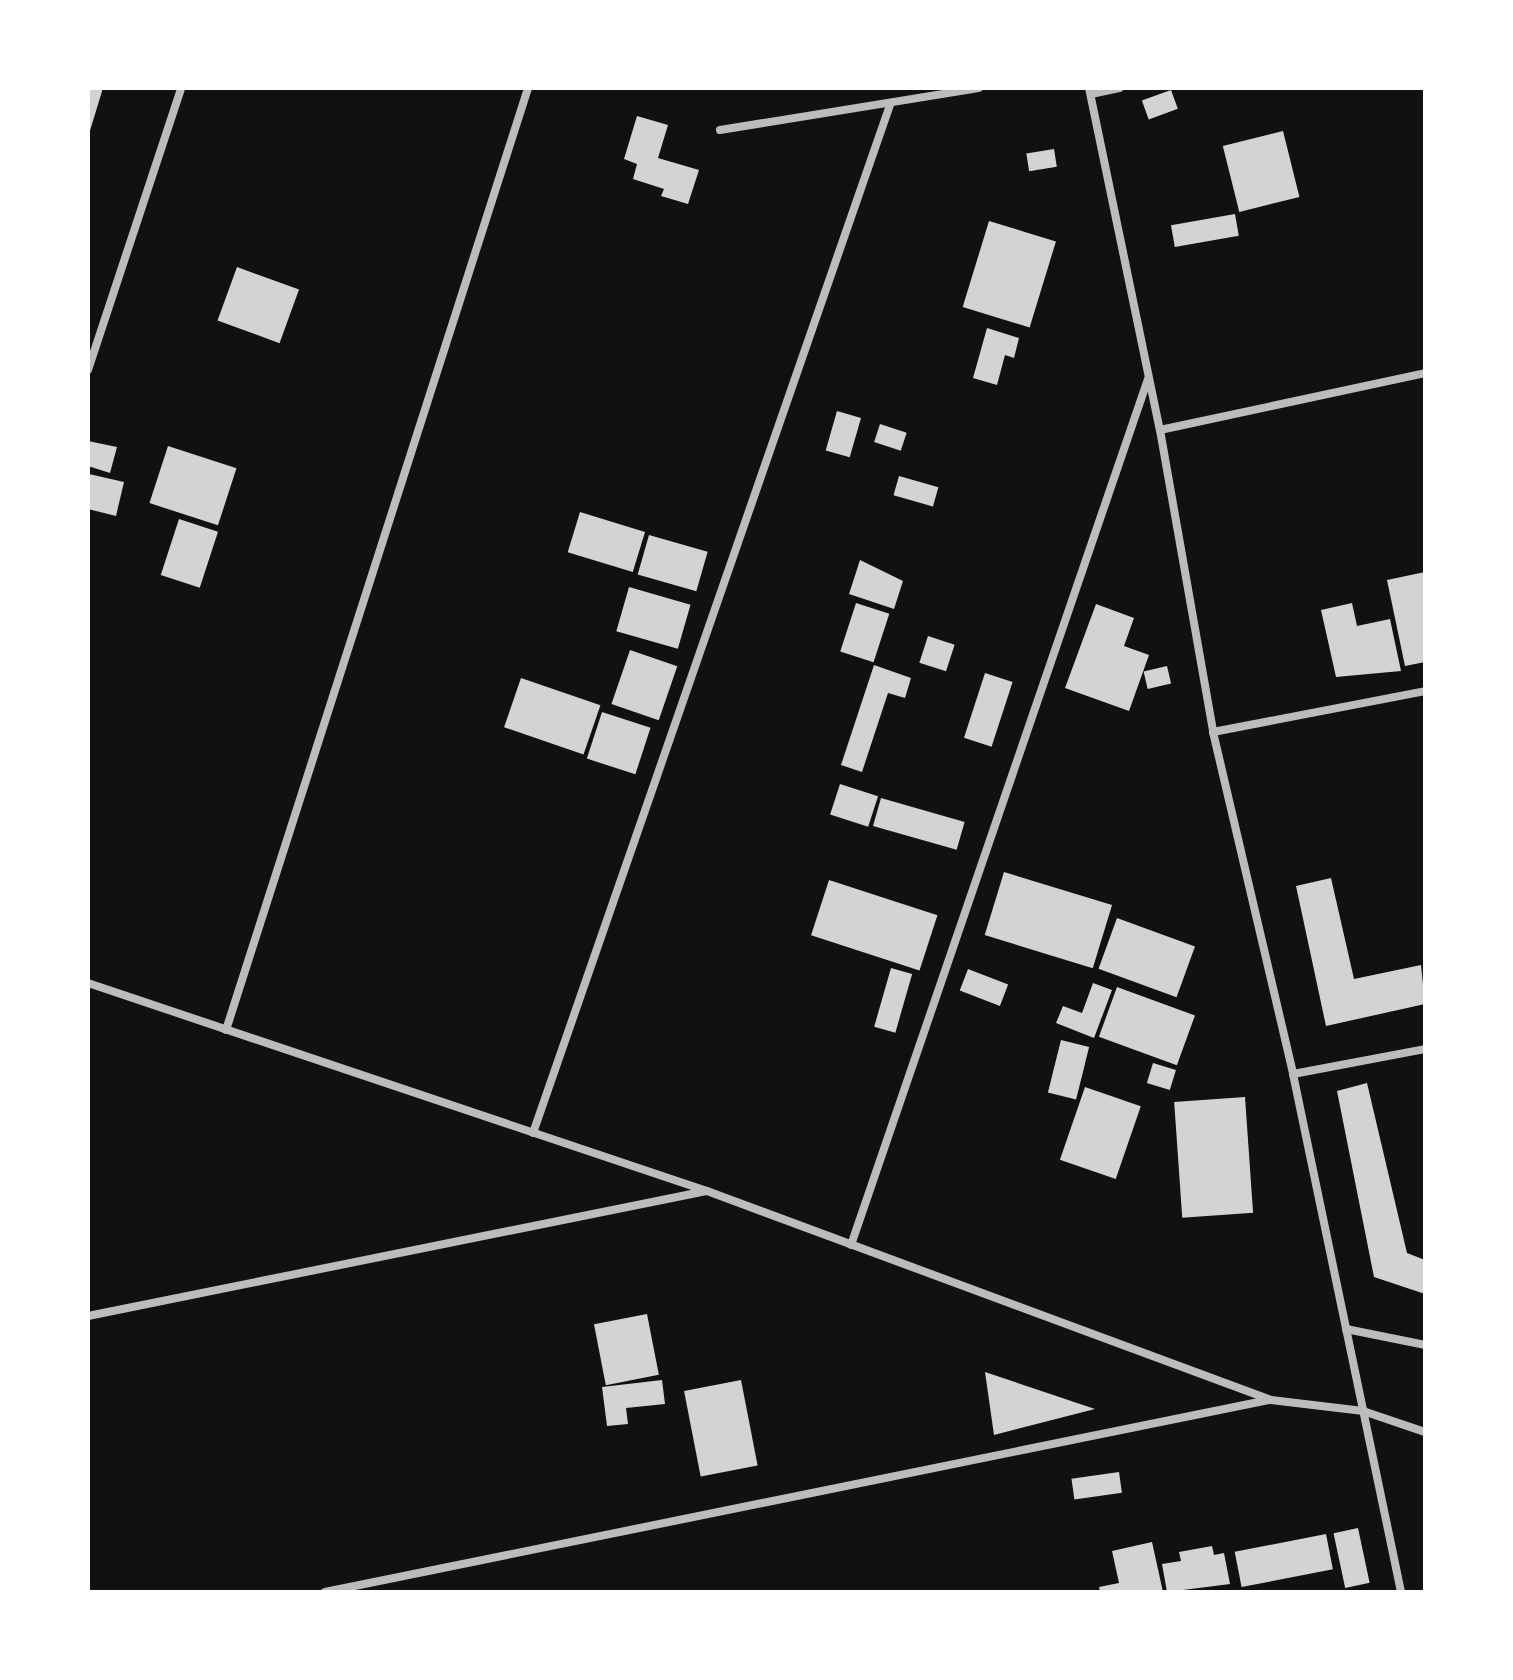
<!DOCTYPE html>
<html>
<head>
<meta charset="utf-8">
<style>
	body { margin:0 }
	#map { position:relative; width:1513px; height:1680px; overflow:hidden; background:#111; font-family:Overpass,sans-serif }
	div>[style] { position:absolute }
	.building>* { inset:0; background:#d3d3d3; transform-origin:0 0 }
	.minor>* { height:8px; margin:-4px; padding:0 4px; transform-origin:4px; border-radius:4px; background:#bcbcbc }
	span { translate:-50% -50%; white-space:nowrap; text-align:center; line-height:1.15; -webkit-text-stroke:8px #fff; paint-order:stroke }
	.frame { position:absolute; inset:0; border:90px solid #fff; pointer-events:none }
</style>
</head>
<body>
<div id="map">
	<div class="building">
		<i style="clip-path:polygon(88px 88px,103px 88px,89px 134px,88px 133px)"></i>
		<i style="left:1171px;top:90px;width:20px;height:31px;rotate:70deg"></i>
		<i style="clip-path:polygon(637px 116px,668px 125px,658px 158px,699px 170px,688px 204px,661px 196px,664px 189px,633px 179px,637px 164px,624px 159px)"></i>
		<i style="left:1283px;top:131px;width:68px;height:62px;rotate:76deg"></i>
		<i style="left:1054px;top:149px;width:18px;height:28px;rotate:81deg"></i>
		<i style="left:1235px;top:214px;width:22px;height:65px;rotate:80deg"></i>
		<i style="left:989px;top:221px;width:70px;height:90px;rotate:17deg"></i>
		<i style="left:237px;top:267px;width:66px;height:57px;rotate:20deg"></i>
		<i style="clip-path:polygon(987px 328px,1019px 338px,1014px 358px,1005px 355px,997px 385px,973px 378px)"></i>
		<i style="left:837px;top:411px;width:25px;height:41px;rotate:16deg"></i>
		<i style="left:880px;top:424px;width:28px;height:19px;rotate:18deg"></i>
		<i style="clip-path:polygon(88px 441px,117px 447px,110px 473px,88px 466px)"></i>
		<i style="left:168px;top:446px;width:72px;height:60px;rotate:18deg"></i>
		<i style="clip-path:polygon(89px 474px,124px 482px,116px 516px,88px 509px)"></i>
		<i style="left:899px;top:476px;width:41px;height:20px;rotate:16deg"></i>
		<i style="left:580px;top:512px;width:68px;height:42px;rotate:17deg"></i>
		<i style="left:179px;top:519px;width:41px;height:59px;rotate:18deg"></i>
		<i style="left:649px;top:535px;width:61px;height:41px;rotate:16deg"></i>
		<i style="clip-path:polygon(860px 560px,903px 581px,894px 609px,849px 594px)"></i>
		<i style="clip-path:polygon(1425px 572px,1425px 662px,1405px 666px,1387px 580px)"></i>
		<i style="left:629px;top:587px;width:64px;height:46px;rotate:16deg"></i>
		<i style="left:856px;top:603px;width:35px;height:51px;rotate:18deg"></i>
		<i style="clip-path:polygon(1352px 603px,1357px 626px,1390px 619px,1401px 671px,1336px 677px,1321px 610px)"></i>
		<i style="clip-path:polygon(1096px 604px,1134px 618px,1124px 646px,1149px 655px,1129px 711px,1065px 688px)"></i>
		<i style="left:928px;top:636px;width:28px;height:28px;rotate:18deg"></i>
		<i style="left:630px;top:650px;width:50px;height:57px;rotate:19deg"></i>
		<i style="clip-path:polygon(874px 665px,911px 678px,905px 698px,888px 693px,862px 772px,841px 765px)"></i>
		<i style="left:1167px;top:666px;width:18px;height:24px;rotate:77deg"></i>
		<i style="left:985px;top:673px;width:29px;height:68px;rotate:18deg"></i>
		<i style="left:521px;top:678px;width:84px;height:52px;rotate:19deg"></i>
		<i style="left:602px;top:712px;width:51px;height:49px;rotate:18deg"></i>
		<i style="left:840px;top:784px;width:40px;height:32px;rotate:18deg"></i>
		<i style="left:881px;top:798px;width:87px;height:29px;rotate:16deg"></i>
		<i style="left:1004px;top:872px;width:113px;height:66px;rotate:17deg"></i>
		<i style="clip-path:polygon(1331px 878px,1354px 979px,1421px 965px,1425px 1004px,1326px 1026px,1296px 886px)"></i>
		<i style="left:829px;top:880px;width:114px;height:58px;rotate:18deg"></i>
		<i style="left:1117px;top:918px;width:83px;height:54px;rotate:20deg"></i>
		<i style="left:891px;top:968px;width:22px;height:61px;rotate:16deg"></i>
		<i style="left:968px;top:969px;width:43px;height:23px;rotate:21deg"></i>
		<i style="clip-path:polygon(1093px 983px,1112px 990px,1094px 1038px,1056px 1023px,1063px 1006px,1082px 1013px)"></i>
		<i style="left:1117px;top:987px;width:83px;height:53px;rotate:20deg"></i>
		<i style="left:1061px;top:1040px;width:29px;height:54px;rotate:14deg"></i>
		<i style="left:1153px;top:1063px;width:24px;height:21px;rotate:17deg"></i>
		<i style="clip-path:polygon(1367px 1083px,1407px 1253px,1425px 1260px,1425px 1294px,1374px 1277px,1337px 1091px)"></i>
		<i style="left:1085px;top:1087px;width:59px;height:77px;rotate:19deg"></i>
		<i style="left:1245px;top:1097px;width:116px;height:71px;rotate:86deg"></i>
		<i style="left:647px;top:1314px;width:62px;height:54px;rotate:79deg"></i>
		<i style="clip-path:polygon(985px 1372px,1095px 1409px,994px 1435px)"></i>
		<i style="clip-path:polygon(662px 1380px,665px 1404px,626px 1408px,628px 1424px,607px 1426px,602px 1387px)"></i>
		<i style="left:741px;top:1380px;width:87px;height:58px;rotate:79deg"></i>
		<i style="left:1119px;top:1472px;width:21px;height:48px;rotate:82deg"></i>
		<i style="left:1358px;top:1528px;width:56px;height:25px;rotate:78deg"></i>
		<i style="left:1326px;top:1534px;width:36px;height:93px;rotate:79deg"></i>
		<i style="clip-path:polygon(1152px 1542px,1163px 1592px,1100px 1592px,1099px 1587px,1119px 1583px,1112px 1551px)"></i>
		<i style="clip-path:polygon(1212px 1546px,1214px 1555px,1224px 1553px,1230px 1584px,1167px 1592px,1162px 1564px,1181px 1561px,1179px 1552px)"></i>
	</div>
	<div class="minor">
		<i style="left:1089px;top:88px;width:349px;rotate:78.3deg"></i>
		<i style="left:1160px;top:430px;width:307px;rotate:80deg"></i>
		<i style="left:1213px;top:732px;width:351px;rotate:76.8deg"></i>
		<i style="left:1293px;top:1074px;width:529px;rotate:78.22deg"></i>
		<i style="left:1091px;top:94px;width:29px;rotate:-12deg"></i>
		<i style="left:720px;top:130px;width:262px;rotate:-9.2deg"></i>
		<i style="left:88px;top:370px;width:297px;rotate:-71.7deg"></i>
		<i style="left:1160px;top:430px;width:271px;rotate:-12.1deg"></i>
		<i style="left:1213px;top:732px;width:216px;rotate:-10.9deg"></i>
		<i style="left:88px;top:983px;width:653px;rotate:18.57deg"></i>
		<i style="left:707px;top:1191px;width:601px;rotate:20.33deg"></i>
		<i style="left:1271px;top:1400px;width:93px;rotate:6.8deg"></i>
		<i style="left:1363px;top:1411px;width:65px;rotate:18.7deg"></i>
		<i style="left:226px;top:1030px;width:989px;rotate:-72.22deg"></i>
		<i style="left:1293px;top:1074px;width:134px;rotate:-10.7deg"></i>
		<i style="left:533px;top:1133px;width:1088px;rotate:-70.85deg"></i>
		<i style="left:851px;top:1245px;width:916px;rotate:-71.07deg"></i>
		<i style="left:88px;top:1316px;width:631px;rotate:-11.43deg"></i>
		<i style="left:1346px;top:1329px;width:81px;rotate:11.4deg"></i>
		<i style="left:325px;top:1592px;width:963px;rotate:-11.5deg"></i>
	</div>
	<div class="frame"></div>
</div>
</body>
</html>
